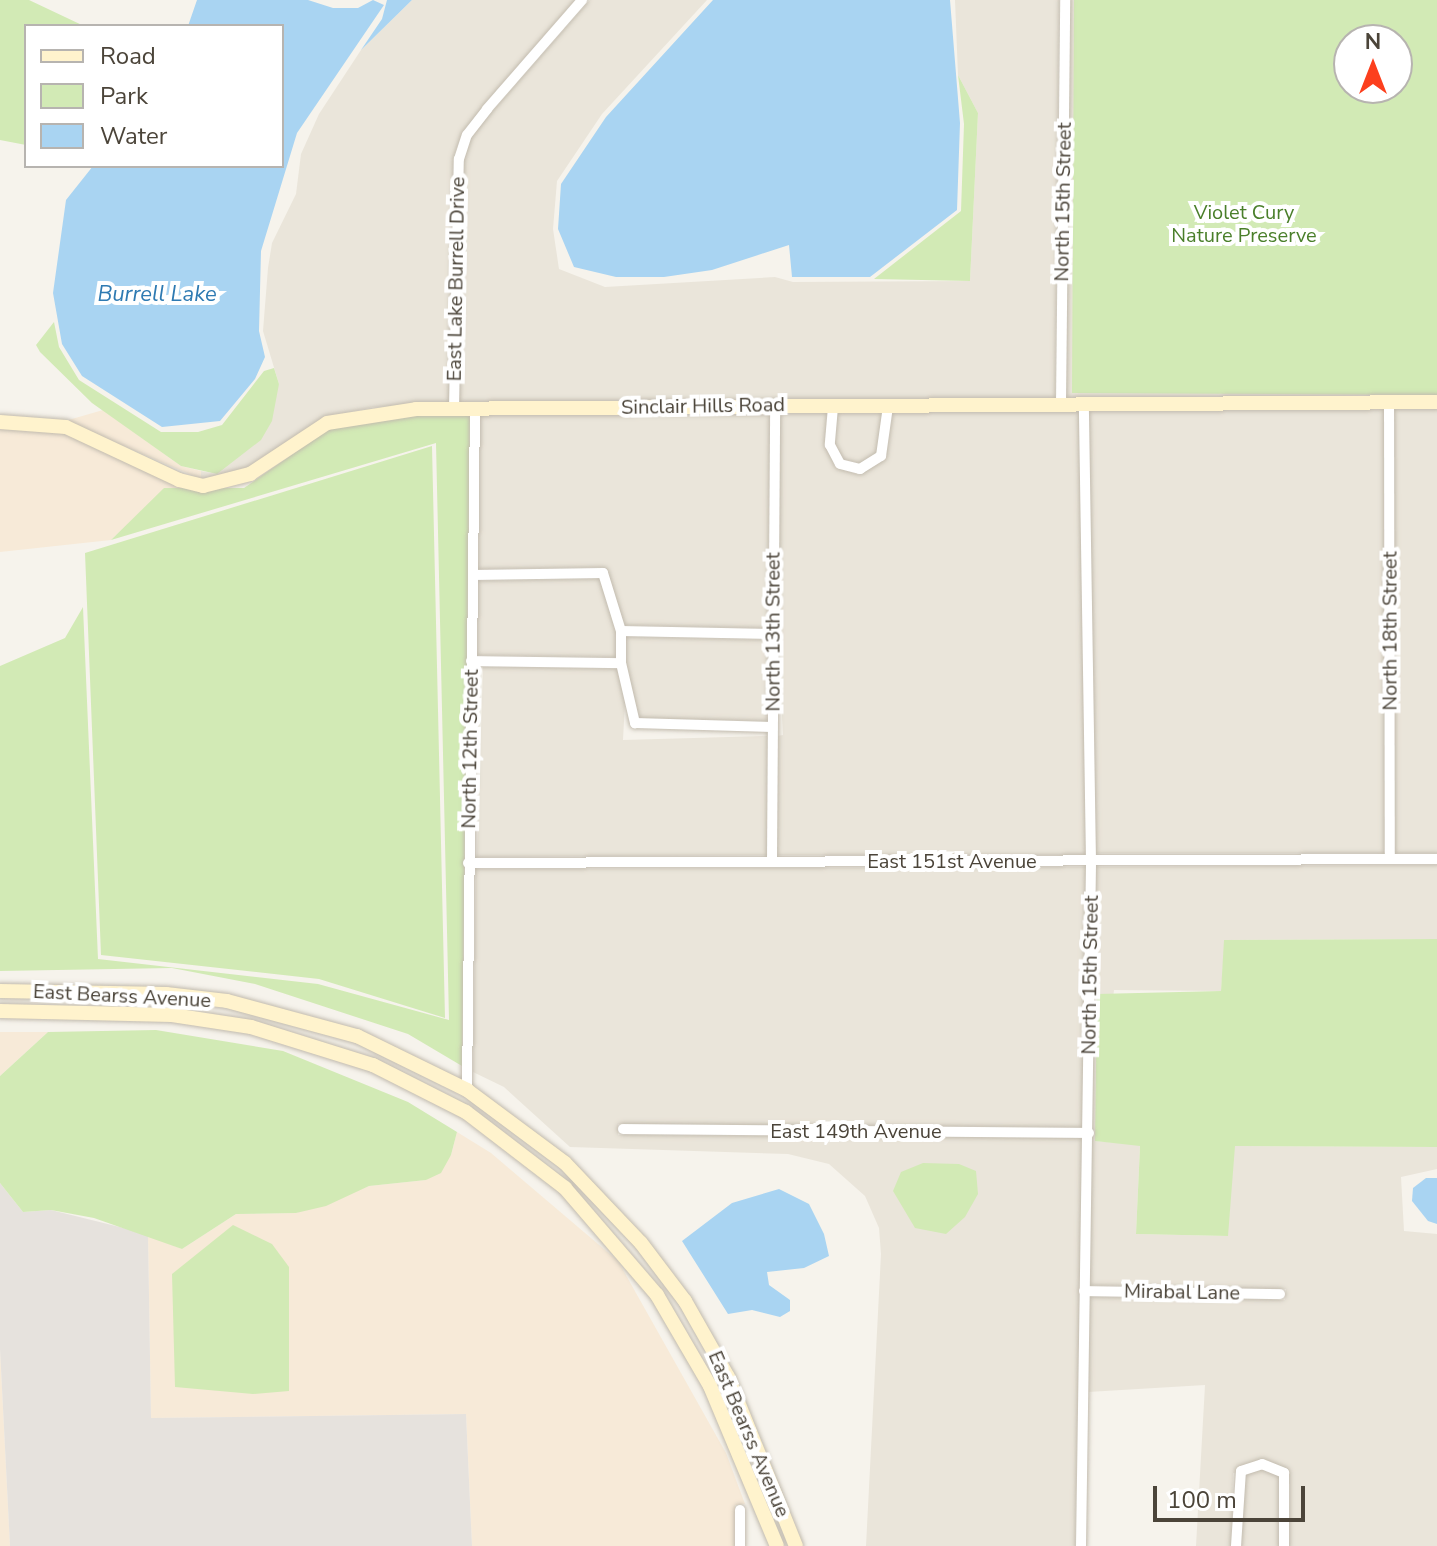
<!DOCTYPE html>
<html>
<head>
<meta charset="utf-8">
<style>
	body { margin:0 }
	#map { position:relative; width:1437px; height:1546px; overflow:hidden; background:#f6f3ec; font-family:"Nunito Sans",sans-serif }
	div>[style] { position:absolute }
	.residential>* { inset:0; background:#eae5da; transform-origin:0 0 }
	.commercial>* { inset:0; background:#f7ead8 }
	.industrial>* { inset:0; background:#e6e2dd }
	.green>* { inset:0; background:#d2eab5 }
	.water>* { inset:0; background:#a9d4f2 }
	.roads { filter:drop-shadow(0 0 2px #c2bbae) drop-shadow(0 0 2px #c2bbae) }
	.street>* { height:10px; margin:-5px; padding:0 5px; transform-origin:5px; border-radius:5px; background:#fff }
	.secondary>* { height:14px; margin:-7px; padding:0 7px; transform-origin:7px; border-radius:7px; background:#fff3cd }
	span { translate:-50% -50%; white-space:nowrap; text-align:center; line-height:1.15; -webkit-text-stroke:8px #fff; paint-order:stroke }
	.street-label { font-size:20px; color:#4b4439 }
	.park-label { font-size:20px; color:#4a7f2a }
	.water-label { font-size:22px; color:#2e7ab2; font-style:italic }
	.legend { position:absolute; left:24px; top:24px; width:260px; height:144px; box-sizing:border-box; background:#fff; border:2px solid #b7b4b0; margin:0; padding:10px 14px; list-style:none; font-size:24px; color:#4b4439 }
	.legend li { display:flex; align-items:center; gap:16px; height:40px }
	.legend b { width:40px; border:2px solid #b7b4b0 }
	.north { position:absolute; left:1333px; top:24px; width:80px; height:80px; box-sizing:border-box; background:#fff; border:2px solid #b7b4b0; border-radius:50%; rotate:0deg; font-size:22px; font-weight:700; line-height:32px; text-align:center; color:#4b4439 }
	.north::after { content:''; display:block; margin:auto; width:28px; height:36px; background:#fc3f1d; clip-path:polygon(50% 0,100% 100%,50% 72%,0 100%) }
	.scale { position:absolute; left:1153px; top:1486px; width:152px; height:36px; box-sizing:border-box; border:4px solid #4b4439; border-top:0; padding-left:10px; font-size:24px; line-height:28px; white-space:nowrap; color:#4b4439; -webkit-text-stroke:6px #fff; paint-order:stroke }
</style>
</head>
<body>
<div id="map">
	<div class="residential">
		<i style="clip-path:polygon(412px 0,575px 0,463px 131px,453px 158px,449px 403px,373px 407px,326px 417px,248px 469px,201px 479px,201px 471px,217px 474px,279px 384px,263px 331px,268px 268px,272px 243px,296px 194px,301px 154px,319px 114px,361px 50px)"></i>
		<i style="clip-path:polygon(590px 0,707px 0,602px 114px,557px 181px,553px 229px,559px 269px,605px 287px,775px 277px,793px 282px,970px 281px,978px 113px,958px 75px,955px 0,1059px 0,1055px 399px,459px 403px,464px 160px,471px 138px,491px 113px)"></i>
		<i style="clip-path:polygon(1070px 0,1076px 0,1437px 378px,1437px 395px,1066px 398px)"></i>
		<i style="left:1437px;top:407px;width:446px;height:42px;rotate:90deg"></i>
		<i style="left:1384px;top:408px;width:445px;height:295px;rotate:90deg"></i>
		<i style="clip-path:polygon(770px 410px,767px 628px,625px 625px,603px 567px,478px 569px,480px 415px)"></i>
		<i style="clip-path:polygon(780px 410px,827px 412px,825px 445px,835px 467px,859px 475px,886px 458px,893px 412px,1079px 410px,1086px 855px,777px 855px,777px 736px,783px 735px,777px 619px)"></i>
		<i style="clip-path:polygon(837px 412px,882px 412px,877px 452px,860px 463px,843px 459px,835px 444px)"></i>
		<i style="clip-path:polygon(600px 579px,616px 632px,616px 657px,477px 655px,478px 581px)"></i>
		<i style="clip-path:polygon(626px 637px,767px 640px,767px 721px,639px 718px,626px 662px)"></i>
		<i style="clip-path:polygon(483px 667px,617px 669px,625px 702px,623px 740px,767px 736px,767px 855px,477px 857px)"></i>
		<i style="clip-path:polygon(1437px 865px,1437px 939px,1225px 940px,1221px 991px,1114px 990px,1096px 1141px,1140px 1145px,1136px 1234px,1227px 1236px,1234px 1146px,1437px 1147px,1437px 1169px,1401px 1177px,1404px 1231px,1437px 1234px,1437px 1546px,1289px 1546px,1290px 1484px,1280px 1483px,1279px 1546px,1242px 1546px,1243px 1474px,1233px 1473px,1231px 1546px,1196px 1546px,1205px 1385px,1088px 1392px,1090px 1297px,1285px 1300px,1286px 1289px,1090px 1285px,1096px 867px)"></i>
		<i style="clip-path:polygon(1086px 867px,1083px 1127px,618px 1124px,618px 1135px,1083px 1138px,1075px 1546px,866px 1546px,881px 1254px,879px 1228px,865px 1196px,829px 1164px,788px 1154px,570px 1147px,504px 1087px,473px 1072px,476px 869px)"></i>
	</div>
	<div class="commercial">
		<i style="clip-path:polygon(103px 410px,181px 466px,201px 471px,201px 479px,65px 421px)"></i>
		<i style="clip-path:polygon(0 427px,65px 432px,184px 488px,164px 489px,111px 540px,0 552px)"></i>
		<i style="clip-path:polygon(0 1032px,48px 1032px,0 1076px)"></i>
		<i style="clip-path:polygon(457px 1132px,491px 1153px,618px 1261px,726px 1453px,745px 1504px,735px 1505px,735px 1546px,472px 1546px,466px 1414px,151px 1418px,148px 1234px,182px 1249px,236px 1214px,296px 1213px,369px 1186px,426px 1180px,451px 1155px)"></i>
		<i style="clip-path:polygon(0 1349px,10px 1546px,0 1546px)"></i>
	</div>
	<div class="industrial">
		<i style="clip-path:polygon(0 1183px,23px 1212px,51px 1210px,148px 1234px,151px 1418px,466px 1414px,472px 1546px,10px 1546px,0 1349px)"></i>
	</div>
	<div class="green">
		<i style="clip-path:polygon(0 0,29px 0,84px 26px,26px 26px,26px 145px,0 140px)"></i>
		<i style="clip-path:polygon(evenodd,1074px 0,1437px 0,1437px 395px,1072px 393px,1074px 0,1349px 40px,1397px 40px,1397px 88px,1349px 88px,1349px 40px)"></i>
		<i style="clip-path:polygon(958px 75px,978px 113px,970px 281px,874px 279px,961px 211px,964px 124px)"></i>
		<i style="clip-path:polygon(54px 322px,59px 347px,79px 380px,161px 432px,198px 432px,222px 425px,264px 371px,274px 368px,279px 384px,272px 421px,261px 440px,217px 474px,181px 466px,92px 403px,40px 352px,36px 345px)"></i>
		<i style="clip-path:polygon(416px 415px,470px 415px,462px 1066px,408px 1034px,255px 984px,172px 968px,0 971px,0 666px,65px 638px,83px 607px,98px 959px,318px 984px,449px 1020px,436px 443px,111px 540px,164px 488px,244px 488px,329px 429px)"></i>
		<i style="clip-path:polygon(432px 446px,445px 1018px,319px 979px,101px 955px,85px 553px)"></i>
		<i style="clip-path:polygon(1437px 939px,1437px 1147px,1235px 1146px,1228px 1236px,1136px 1234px,1140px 1146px,1095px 1141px,1097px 994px,1221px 991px,1224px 940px)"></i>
		<i style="clip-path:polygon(156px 1030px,283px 1051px,408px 1102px,457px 1132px,451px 1155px,441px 1173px,426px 1180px,369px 1186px,326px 1206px,296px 1213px,236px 1214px,182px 1249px,94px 1218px,51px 1210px,23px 1212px,0 1183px,0 1076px,48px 1032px)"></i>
		<i style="clip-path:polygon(959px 1164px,976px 1171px,978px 1194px,965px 1217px,946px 1234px,915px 1228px,893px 1191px,901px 1172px,923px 1163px)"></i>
		<i style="clip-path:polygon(233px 1225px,272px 1244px,289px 1267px,289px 1391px,253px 1394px,175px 1387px,172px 1274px)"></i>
	</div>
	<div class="water">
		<i style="clip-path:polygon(197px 0,308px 0,333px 8px,358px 8px,373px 0,384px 5px,297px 133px,261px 251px,259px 331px,265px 357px,255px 379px,220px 421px,162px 427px,82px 376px,62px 344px,53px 293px,66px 200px,93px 166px,282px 166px,282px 26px,188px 26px)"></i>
		<i style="clip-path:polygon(387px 0,412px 0,361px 50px,382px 19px)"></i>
		<i style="clip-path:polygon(713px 0,950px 0,960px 123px,957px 210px,870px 277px,792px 277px,789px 245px,712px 270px,664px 277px,616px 277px,574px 267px,558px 229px,561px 184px,606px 117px)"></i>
		<i style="clip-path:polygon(1426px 1178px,1437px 1178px,1437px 1224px,1428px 1221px,1412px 1201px,1413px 1188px)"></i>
		<i style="clip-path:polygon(779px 1189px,809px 1204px,824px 1234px,829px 1256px,804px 1268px,767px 1272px,769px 1285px,790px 1300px,790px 1311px,780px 1317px,752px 1310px,728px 1314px,682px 1241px,732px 1203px)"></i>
	</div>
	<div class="roads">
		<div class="street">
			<i style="left:1389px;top:402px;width:457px;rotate:89.9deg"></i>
			<i style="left:1061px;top:404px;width:404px;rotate:-89.4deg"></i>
			<i style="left:833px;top:407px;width:38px;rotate:95deg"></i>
			<i style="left:830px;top:445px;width:21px;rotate:62deg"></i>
			<i style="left:840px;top:464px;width:21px;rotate:14deg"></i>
			<i style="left:860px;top:469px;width:25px;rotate:-32deg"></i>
			<i style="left:881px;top:456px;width:50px;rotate:-82deg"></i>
			<i style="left:454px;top:409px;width:250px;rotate:-88.9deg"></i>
			<i style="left:459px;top:159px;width:25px;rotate:-72deg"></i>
			<i style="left:467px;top:135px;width:33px;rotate:-52deg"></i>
			<i style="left:487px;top:109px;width:145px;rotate:-48.9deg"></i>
			<i style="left:473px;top:575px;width:130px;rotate:-0.9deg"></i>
			<i style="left:603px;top:573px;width:61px;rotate:72.8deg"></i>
			<i style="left:621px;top:631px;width:32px;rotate:90deg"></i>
			<i style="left:621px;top:663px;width:62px;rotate:76.9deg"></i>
			<i style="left:635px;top:723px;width:137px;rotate:1.7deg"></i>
			<i style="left:621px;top:631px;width:151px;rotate:1.1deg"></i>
			<i style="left:471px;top:661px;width:150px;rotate:0.8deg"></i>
			<i style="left:772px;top:861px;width:457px;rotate:-89.6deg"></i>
			<i style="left:468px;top:863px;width:969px;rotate:-0.24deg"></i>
			<i style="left:467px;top:1090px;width:681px;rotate:-89.33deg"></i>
			<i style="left:623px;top:1129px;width:466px;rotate:0.5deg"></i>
			<i style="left:1084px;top:1291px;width:196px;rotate:0.9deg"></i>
			<i style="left:740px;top:1510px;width:36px;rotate:90deg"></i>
			<i style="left:1081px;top:1546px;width:685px;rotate:-89.16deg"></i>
			<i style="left:1091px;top:861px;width:457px;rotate:-90.9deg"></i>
			<i style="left:1236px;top:1546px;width:75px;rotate:-86.2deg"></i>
			<i style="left:1241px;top:1471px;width:22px;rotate:-18deg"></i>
			<i style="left:1262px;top:1464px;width:24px;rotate:22deg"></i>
			<i style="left:1284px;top:1473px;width:73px;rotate:90deg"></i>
		</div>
		<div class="secondary">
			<i style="left:0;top:422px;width:66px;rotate:4.3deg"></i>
			<i style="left:66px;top:427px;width:125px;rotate:25.1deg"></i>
			<i style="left:179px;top:480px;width:25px;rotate:14deg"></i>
			<i style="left:203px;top:486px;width:49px;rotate:-14.3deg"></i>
			<i style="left:250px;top:474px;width:92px;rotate:-33.5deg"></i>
			<i style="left:327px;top:423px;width:90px;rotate:-8.9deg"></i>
			<i style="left:416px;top:409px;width:1021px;rotate:-0.39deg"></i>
			<i style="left:0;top:991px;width:166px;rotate:1deg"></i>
			<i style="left:166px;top:994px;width:61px;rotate:6.5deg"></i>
			<i style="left:227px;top:1001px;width:135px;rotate:15.1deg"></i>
			<i style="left:357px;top:1036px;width:123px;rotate:26.1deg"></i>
			<i style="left:467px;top:1090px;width:122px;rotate:36.7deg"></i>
			<i style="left:565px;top:1163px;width:110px;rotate:46.5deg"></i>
			<i style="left:641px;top:1243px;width:73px;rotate:52.8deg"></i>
			<i style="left:685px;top:1301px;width:87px;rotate:60.5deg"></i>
			<i style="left:728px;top:1377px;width:182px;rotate:68.1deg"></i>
			<i style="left:0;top:1011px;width:172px;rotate:1.3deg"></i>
			<i style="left:172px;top:1015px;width:80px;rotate:8.6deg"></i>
			<i style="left:251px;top:1027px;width:128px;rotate:17.3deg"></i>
			<i style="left:373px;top:1065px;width:104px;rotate:26.8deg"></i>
			<i style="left:466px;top:1112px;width:125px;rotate:37.5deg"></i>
			<i style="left:565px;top:1188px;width:141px;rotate:49.3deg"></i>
			<i style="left:657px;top:1295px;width:105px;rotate:59.8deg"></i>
			<i style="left:710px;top:1386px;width:173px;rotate:67.3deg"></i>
		</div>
	</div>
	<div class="street-label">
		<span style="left:1063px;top:202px;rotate:-89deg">North 15th Street</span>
		<span style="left:456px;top:279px;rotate:-89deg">East Lake Burrell Drive</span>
		<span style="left:703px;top:406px;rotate:-1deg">Sinclair Hills Road</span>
		<span style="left:1390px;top:631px;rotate:-90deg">North 18th Street</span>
		<span style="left:773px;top:632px;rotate:-90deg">North 13th Street</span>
		<span style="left:470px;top:749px;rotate:-89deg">North 12th Street</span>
		<span style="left:952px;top:861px">East 151st Avenue</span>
		<span style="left:1090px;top:975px;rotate:-89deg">North 15th Street</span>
		<span style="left:122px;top:996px;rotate:3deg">East Bearss Avenue</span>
		<span style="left:856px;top:1131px">East 149th Avenue</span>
		<span style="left:1182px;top:1292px;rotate:1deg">Mirabal Lane</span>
		<span style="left:749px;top:1434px;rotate:67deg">East Bearss Avenue</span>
	</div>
	<div class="park-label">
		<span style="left:1244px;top:224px">Violet Cury<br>Nature Preserve</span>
	</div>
	<div class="water-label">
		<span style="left:157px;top:295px">Burrell Lake</span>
	</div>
	<ul class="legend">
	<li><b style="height:10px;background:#fff3cd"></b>Road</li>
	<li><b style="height:22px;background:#d2eab5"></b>Park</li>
	<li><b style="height:22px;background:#a9d4f2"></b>Water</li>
	</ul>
	<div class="north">N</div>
	<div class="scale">100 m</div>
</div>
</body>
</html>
